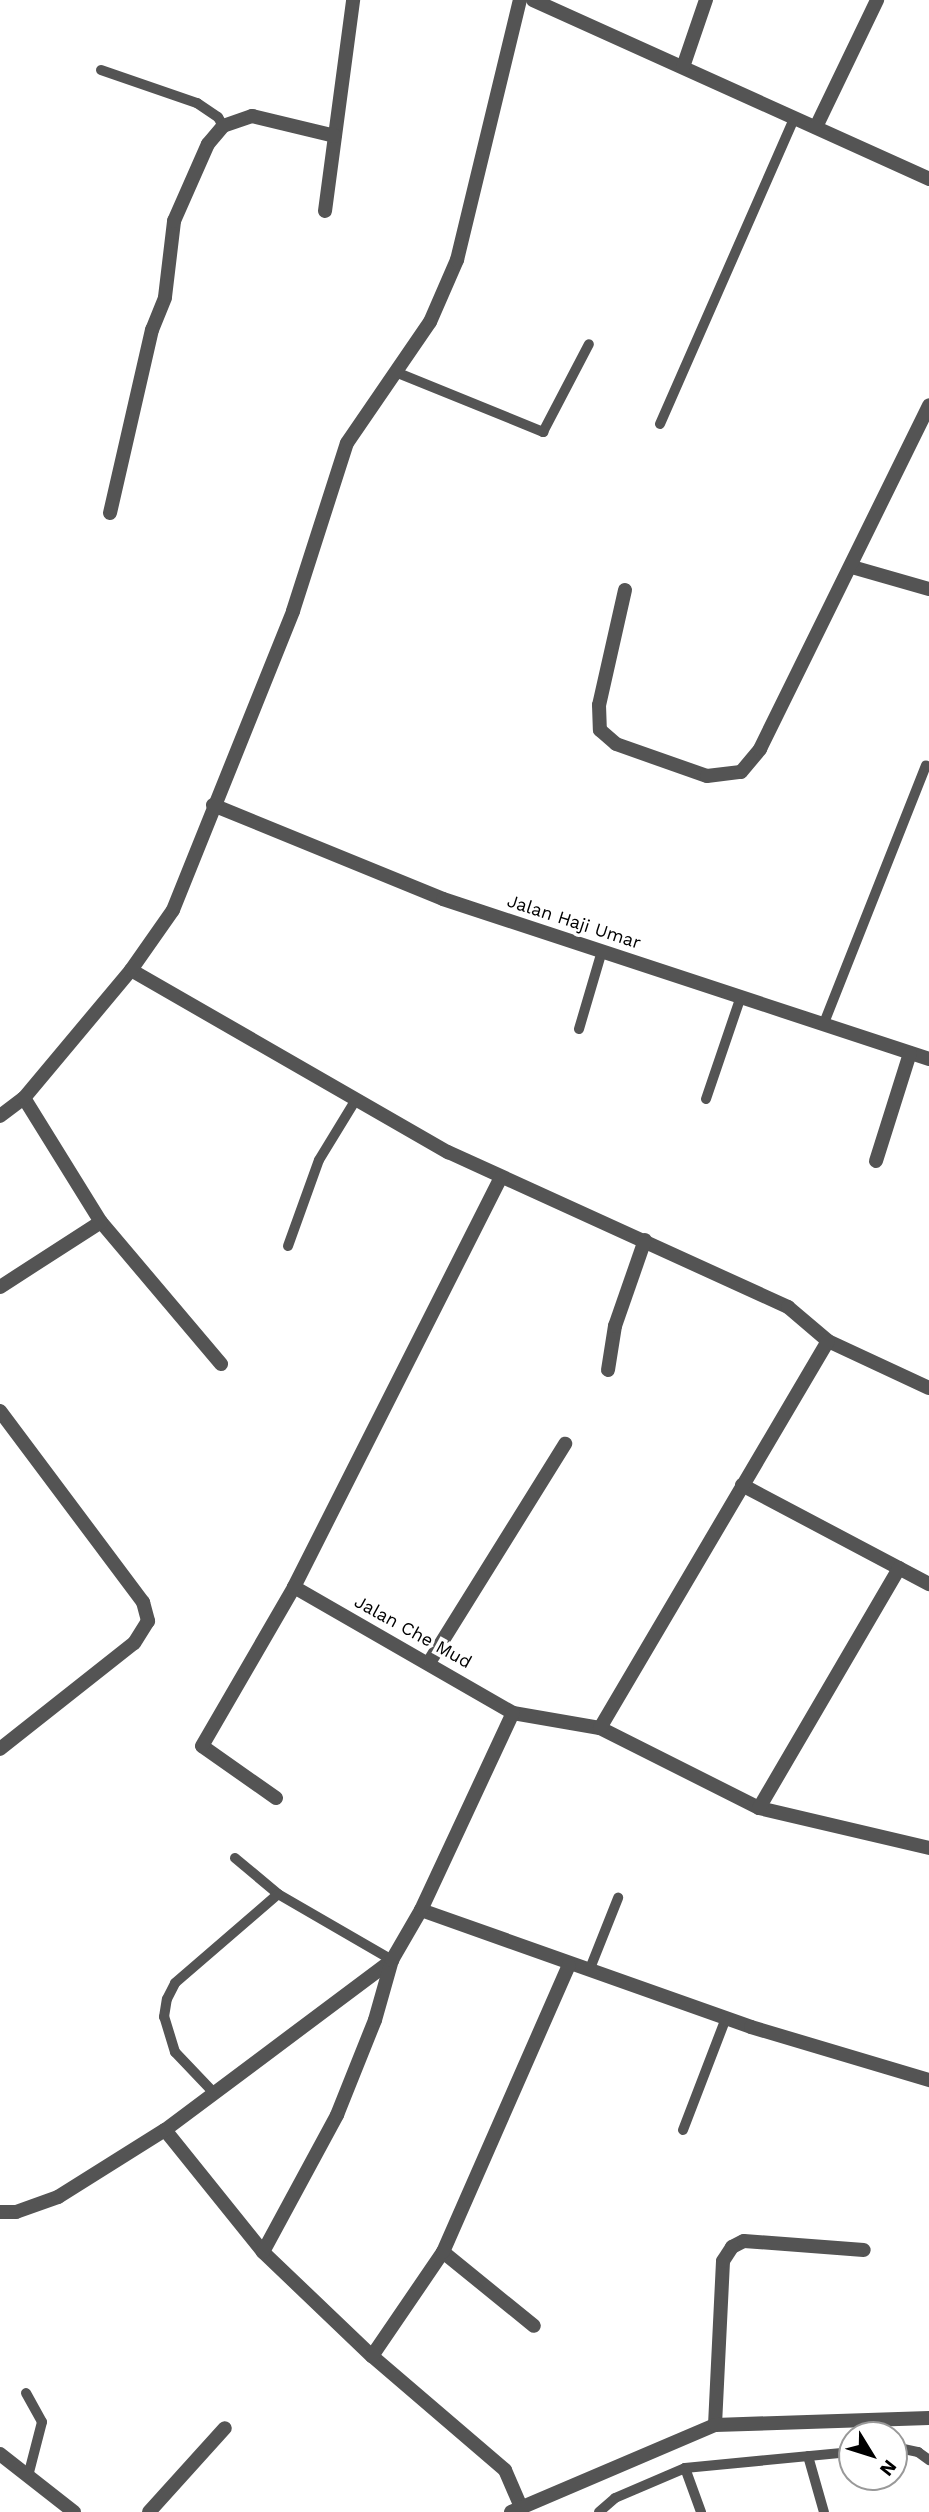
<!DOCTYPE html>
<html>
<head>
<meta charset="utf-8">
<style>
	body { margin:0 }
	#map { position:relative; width:929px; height:2512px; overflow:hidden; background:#fff; font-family:"Work Sans",sans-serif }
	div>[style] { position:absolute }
	.lane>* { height:10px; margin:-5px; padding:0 5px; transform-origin:5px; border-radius:5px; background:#545454 }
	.street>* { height:14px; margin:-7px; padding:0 7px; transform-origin:7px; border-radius:7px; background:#545454 }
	span { translate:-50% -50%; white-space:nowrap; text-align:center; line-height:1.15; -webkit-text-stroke:7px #fff; paint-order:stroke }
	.street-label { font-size:18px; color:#000 }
	.north { position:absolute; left:838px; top:2421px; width:70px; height:70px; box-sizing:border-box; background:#fff; border:2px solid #999; border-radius:50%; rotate:128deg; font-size:19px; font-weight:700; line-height:28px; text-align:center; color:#000 }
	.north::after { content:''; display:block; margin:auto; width:24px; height:32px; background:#000; clip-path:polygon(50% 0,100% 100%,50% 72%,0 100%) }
</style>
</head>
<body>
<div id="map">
	<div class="lane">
		<i style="left:101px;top:70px;width:102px;rotate:19deg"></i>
		<i style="left:197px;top:103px;width:25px;rotate:34deg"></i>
		<i style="left:218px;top:117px;width:10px;rotate:61deg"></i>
		<i style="left:398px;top:373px;width:157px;rotate:22.1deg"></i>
		<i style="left:543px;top:432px;width:99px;rotate:-62.4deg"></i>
		<i style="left:660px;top:424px;width:335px;rotate:-66.3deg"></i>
		<i style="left:824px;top:1023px;width:277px;rotate:-68.4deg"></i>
		<i style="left:579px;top:1029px;width:81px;rotate:-73.6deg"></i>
		<i style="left:706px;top:1099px;width:109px;rotate:-71.2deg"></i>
		<i style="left:288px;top:1246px;width:91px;rotate:-70.2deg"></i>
		<i style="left:319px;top:1160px;width:69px;rotate:-58.6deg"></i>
		<i style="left:235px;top:1858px;width:56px;rotate:39.9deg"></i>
		<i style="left:278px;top:1894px;width:132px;rotate:30.1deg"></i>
		<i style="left:589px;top:1971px;width:79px;rotate:-68.3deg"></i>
		<i style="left:215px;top:2094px;width:58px;rotate:-133.6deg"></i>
		<i style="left:175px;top:2052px;width:37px;rotate:-107deg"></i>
		<i style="left:164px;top:2017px;width:18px;rotate:-81deg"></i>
		<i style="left:167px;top:1999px;width:18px;rotate:-63deg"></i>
		<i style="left:175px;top:1983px;width:136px;rotate:-40.8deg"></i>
		<i style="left:683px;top:2130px;width:120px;rotate:-69deg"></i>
		<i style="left:26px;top:2393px;width:33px;rotate:61deg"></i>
		<i style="left:42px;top:2422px;width:56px;rotate:104.5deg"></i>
		<i style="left:894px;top:2447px;width:25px;rotate:12deg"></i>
		<i style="left:918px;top:2452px;width:14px;rotate:36deg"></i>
		<i style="left:808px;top:2456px;width:58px;rotate:74.1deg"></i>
		<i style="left:685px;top:2468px;width:47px;rotate:70deg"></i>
		<i style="left:599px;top:2512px;width:21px;rotate:-41deg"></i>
		<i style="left:615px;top:2498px;width:76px;rotate:-23.2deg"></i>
		<i style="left:685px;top:2468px;width:168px;rotate:-5.5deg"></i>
	</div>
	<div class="street">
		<i style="left:533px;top:0;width:435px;rotate:24.3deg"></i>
		<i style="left:683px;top:67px;width:71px;rotate:-71.1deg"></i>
		<i style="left:816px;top:127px;width:141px;rotate:-64.3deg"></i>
		<i style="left:325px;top:211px;width:213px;rotate:-82.4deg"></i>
		<i style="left:110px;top:513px;width:188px;rotate:-77.1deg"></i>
		<i style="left:152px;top:330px;width:35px;rotate:-68deg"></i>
		<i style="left:165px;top:297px;width:77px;rotate:-83.2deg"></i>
		<i style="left:174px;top:221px;width:84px;rotate:-66.2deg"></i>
		<i style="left:208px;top:144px;width:23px;rotate:-50deg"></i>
		<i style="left:223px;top:126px;width:31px;rotate:-19deg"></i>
		<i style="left:252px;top:116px;width:85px;rotate:13.5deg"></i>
		<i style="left:852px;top:567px;width:80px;rotate:15.9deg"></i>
		<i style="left:625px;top:590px;width:118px;rotate:102.7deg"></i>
		<i style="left:599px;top:705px;width:25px;rotate:88deg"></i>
		<i style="left:600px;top:730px;width:21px;rotate:41deg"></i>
		<i style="left:616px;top:744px;width:96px;rotate:19.4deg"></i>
		<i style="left:707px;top:776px;width:34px;rotate:-7deg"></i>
		<i style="left:741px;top:772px;width:30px;rotate:-50deg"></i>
		<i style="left:760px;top:749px;width:383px;rotate:-63.8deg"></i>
		<i style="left:213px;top:805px;width:248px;rotate:22.2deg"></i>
		<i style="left:443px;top:899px;width:512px;rotate:18.22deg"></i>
		<i style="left:131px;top:970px;width:366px;rotate:29.9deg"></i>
		<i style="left:448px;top:1152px;width:374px;rotate:24.5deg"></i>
		<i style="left:788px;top:1307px;width:52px;rotate:40.4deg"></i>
		<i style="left:828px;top:1341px;width:111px;rotate:25deg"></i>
		<i style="left:24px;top:1098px;width:146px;rotate:58.2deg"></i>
		<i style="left:101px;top:1222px;width:186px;rotate:49.8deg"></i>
		<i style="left:0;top:1116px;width:30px;rotate:-37deg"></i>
		<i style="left:24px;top:1098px;width:167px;rotate:-50.1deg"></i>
		<i style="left:131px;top:970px;width:73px;rotate:-55deg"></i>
		<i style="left:173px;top:910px;width:322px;rotate:-68.1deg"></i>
		<i style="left:293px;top:611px;width:176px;rotate:-72.2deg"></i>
		<i style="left:347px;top:443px;width:147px;rotate:-55.6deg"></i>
		<i style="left:430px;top:322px;width:68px;rotate:-66.5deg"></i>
		<i style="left:457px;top:260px;width:268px;rotate:-76.4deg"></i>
		<i style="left:876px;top:1161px;width:113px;rotate:-72.5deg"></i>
		<i style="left:0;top:1287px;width:120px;rotate:-32.8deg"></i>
		<i style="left:608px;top:1370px;width:45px;rotate:-81deg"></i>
		<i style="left:615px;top:1326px;width:91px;rotate:-70.8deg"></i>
		<i style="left:0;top:1411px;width:239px;rotate:53.2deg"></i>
		<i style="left:143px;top:1602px;width:20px;rotate:75deg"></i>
		<i style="left:148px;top:1621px;width:26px;rotate:122deg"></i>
		<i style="left:134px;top:1643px;width:171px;rotate:141.7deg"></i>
		<i style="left:742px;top:1485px;width:212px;rotate:27.9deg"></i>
		<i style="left:294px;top:1587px;width:253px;rotate:29.9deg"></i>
		<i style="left:513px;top:1713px;width:88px;rotate:9.8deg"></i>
		<i style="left:600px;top:1728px;width:178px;rotate:26.7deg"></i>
		<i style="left:759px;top:1808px;width:175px;rotate:13.2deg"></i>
		<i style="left:430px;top:1661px;width:256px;rotate:-58.1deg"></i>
		<i style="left:600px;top:1728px;width:449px;rotate:-59.5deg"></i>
		<i style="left:276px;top:1798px;width:90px;rotate:-144.9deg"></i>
		<i style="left:202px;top:1746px;width:184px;rotate:-59.9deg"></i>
		<i style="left:294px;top:1587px;width:458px;rotate:-63.2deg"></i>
		<i style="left:759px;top:1808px;width:278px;rotate:-59.7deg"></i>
		<i style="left:421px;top:1910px;width:350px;rotate:19.5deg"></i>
		<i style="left:751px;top:2027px;width:186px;rotate:16.6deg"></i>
		<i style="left:165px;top:2130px;width:156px;rotate:51.2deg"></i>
		<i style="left:263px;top:2252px;width:151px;rotate:43.7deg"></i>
		<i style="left:372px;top:2356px;width:175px;rotate:40.6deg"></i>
		<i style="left:505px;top:2470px;width:40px;rotate:66.6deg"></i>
		<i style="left:0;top:2212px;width:16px"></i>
		<i style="left:16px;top:2212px;width:45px;rotate:-19.7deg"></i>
		<i style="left:58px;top:2197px;width:126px;rotate:-32.1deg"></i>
		<i style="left:165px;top:2130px;width:284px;rotate:-36.8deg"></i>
		<i style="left:263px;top:2252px;width:156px;rotate:-61.6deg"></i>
		<i style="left:337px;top:2115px;width:102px;rotate:-68.2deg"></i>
		<i style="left:375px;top:2020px;width:62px;rotate:-74.2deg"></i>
		<i style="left:392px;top:1960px;width:58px;rotate:-59.9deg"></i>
		<i style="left:421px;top:1910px;width:217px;rotate:-65deg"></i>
		<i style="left:443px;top:2252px;width:117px;rotate:39.1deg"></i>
		<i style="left:372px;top:2356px;width:126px;rotate:-55.7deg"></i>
		<i style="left:443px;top:2252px;width:313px;rotate:-66.3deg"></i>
		<i style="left:715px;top:2425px;width:164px;rotate:-87.2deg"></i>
		<i style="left:723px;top:2261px;width:17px;rotate:-57deg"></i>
		<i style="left:732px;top:2247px;width:13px;rotate:-27deg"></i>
		<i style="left:744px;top:2241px;width:120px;rotate:4.3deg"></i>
		<i style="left:0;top:2454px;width:94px;rotate:38.1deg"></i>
		<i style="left:149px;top:2512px;width:113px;rotate:-47.9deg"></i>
		<i style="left:511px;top:2512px;width:222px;rotate:-23.1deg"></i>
		<i style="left:715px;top:2425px;width:214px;rotate:-1.9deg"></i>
	</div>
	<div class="street-label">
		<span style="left:574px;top:922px;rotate:18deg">Jalan Haji Umar</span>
		<span style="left:413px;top:1632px;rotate:29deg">Jalan Che Mud</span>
	</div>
	<div class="north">N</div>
</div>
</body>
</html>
